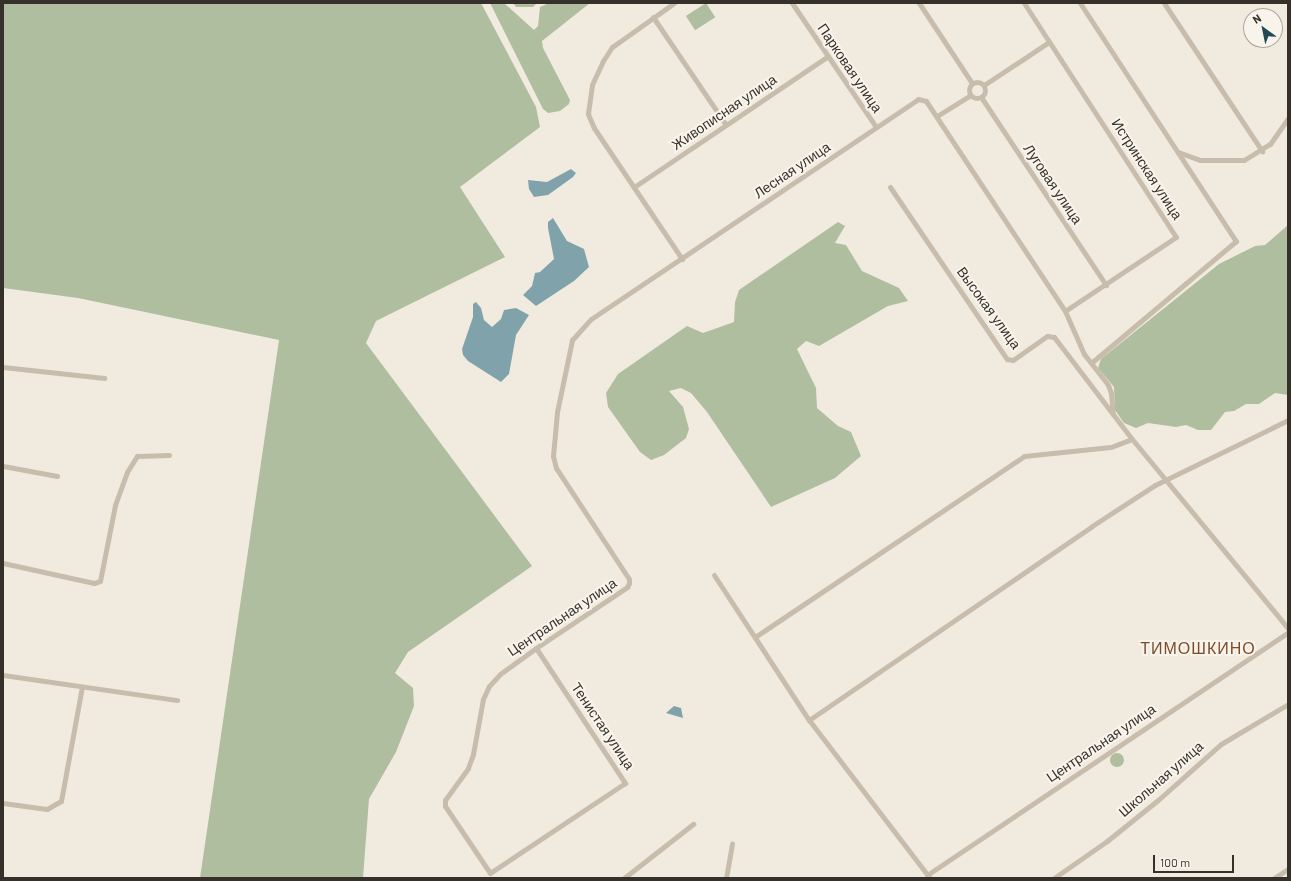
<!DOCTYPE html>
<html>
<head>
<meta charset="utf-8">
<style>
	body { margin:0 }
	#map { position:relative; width:1291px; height:881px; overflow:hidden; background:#f1ebdf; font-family:Barlow,sans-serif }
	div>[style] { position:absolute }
	.green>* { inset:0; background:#b0bea0; transform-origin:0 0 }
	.round { border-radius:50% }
	.water>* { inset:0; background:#80a3ab }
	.street>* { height:5px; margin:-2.5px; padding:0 2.5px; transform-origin:2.5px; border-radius:2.5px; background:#c8bdac }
	.street>.ring { margin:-2.5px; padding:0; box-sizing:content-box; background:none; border:5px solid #c8bdac; border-radius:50% }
	span { translate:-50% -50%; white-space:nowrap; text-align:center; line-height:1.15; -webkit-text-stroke:4px #f8f4eb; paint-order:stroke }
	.street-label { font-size:14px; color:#36302a }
	.quarter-label { font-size:16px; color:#7e4b2a; letter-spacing:1px }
	.frame { position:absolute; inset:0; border:4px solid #36302a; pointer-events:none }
	.north { position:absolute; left:1243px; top:8px; width:40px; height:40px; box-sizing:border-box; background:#f8f4eb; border:1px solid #aaa69e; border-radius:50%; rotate:327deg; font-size:11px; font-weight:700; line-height:16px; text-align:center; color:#36302a }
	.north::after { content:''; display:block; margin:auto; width:14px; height:18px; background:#234a54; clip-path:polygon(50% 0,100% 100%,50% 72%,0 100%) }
	.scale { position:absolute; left:1153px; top:855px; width:81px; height:18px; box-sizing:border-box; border:2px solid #36302a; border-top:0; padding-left:5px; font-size:12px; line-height:14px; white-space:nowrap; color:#36302a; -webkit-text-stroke:3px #f8f4eb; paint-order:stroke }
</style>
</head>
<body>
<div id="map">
	<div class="green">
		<i style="clip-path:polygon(3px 3px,481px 3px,536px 107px,540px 127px,460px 187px,505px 257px,376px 321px,366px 343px,532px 566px,408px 652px,395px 673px,413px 688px,414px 706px,396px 752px,369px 799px,363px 878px,200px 878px,279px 340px,78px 298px,3px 288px)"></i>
		<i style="clip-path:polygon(490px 3px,504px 3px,534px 30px,538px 26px,540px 7px,549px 3px,590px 3px,542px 41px,543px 48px,570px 100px,569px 104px,560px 111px,548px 113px,543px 109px)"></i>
		<i style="clip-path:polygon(513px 3px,537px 3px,533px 7px,516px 7px)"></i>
		<i style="left:706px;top:3px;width:17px;height:24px;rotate:57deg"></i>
		<i style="clip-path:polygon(838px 222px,845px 226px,835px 243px,846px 245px,862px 271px,899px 288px,908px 301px,888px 306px,819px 346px,806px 341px,797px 349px,816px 388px,817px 408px,838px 426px,851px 432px,861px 456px,835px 478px,771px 507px,707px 412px,691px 393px,681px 388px,669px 391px,683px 407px,689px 429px,686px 438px,664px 455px,651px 460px,640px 452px,608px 407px,606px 393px,618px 374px,687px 326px,703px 333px,734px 322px,735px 302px,739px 290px)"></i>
		<i style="clip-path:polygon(1288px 225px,1288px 395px,1275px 393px,1259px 404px,1246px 404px,1234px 411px,1225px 412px,1211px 430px,1198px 430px,1186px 425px,1176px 427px,1148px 423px,1136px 428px,1124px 423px,1115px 410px,1114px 387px,1098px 368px,1101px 359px,1219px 264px,1255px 246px,1265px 245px)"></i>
		<i class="round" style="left:1110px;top:753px;width:14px;height:14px"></i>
	</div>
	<div class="water">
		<i style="clip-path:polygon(571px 169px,576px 173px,573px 177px,548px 195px,534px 197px,529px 189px,528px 180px,547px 182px)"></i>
		<i style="clip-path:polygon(553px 218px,567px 241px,584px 249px,589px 267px,574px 281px,536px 306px,523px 295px,532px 286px,535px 273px,540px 272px,554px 259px,548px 228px,548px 222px)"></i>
		<i style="clip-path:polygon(476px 302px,481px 308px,484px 320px,492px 327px,501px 319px,504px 310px,516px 308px,529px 315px,516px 335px,509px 374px,501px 382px,468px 361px,463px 355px,462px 349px,473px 317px,473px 304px)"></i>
		<i style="clip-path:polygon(674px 706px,681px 708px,683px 718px,666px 713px)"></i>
	</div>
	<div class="street">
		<i style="left:674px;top:3px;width:76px;rotate:144.6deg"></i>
		<i style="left:612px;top:47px;width:17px;rotate:123deg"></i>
		<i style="left:603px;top:61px;width:26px;rotate:115deg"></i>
		<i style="left:592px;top:85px;width:29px;rotate:98deg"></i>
		<i style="left:588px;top:114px;width:15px;rotate:67deg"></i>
		<i style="left:594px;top:128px;width:158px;rotate:56.1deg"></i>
		<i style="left:792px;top:3px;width:150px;rotate:55.9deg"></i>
		<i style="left:919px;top:3px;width:96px;rotate:56.5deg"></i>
		<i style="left:1024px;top:3px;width:279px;rotate:57deg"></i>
		<i style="left:1176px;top:237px;width:133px;rotate:146.3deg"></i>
		<i style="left:1080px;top:3px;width:285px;rotate:56.8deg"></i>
		<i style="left:1236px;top:241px;width:189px;rotate:139.9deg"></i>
		<i style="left:1164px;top:3px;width:178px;rotate:56.5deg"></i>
		<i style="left:653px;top:17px;width:130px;rotate:55.9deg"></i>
		<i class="ring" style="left:969px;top:82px;width:11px;height:11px"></i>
		<i style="left:984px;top:85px;width:78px;rotate:-33.5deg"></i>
		<i style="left:981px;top:97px;width:226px;rotate:56.4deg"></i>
		<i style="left:937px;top:116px;width:39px;rotate:-32deg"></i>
		<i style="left:1178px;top:152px;width:23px;rotate:20deg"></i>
		<i style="left:1200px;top:160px;width:44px"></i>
		<i style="left:1244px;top:160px;width:31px;rotate:-32deg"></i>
		<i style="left:1270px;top:144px;width:32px;rotate:-55deg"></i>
		<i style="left:634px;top:187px;width:234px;rotate:-34deg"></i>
		<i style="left:890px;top:187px;width:208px;rotate:55.8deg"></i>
		<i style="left:1007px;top:359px;width:6px;rotate:9deg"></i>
		<i style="left:1013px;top:360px;width:42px;rotate:-35.2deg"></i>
		<i style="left:1047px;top:336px;width:7px;rotate:8deg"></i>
		<i style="left:1054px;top:337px;width:128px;rotate:52.6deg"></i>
		<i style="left:1132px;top:439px;width:245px;rotate:50.5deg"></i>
		<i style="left:3px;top:367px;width:102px;rotate:6.2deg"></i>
		<i style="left:3px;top:466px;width:55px;rotate:10.5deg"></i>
		<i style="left:3px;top:563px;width:93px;rotate:12.4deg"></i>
		<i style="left:94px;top:583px;width:6px;rotate:-18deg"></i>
		<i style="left:100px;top:581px;width:77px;rotate:-78.8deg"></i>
		<i style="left:115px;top:505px;width:35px;rotate:-70deg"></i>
		<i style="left:127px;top:472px;width:19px;rotate:-58deg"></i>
		<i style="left:137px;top:456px;width:32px;rotate:-2deg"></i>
		<i style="left:714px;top:575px;width:173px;rotate:56.8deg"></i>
		<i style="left:809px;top:720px;width:199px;rotate:52.6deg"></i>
		<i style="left:755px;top:637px;width:324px;rotate:-33.9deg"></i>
		<i style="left:1024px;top:456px;width:87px;rotate:-5.9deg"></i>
		<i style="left:1111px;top:447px;width:22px;rotate:-21deg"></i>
		<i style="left:536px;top:648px;width:162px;rotate:56.6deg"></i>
		<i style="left:625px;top:783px;width:162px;rotate:146.3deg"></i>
		<i style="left:490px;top:873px;width:81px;rotate:-123.9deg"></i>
		<i style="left:445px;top:806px;width:6px;rotate:-90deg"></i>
		<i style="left:445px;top:800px;width:39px;rotate:-54deg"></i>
		<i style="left:468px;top:768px;width:15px;rotate:-70deg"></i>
		<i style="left:473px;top:754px;width:56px;rotate:-79.7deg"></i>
		<i style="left:483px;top:699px;width:14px;rotate:-65deg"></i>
		<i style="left:489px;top:686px;width:16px;rotate:-47deg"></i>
		<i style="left:500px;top:674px;width:44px;rotate:-35.8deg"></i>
		<i style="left:536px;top:648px;width:110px;rotate:-33.8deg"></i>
		<i style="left:627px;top:587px;width:4px;rotate:-63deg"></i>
		<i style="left:629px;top:583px;width:4px;rotate:-90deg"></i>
		<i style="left:629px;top:579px;width:133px;rotate:-123.3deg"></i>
		<i style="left:556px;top:468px;width:12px;rotate:-104deg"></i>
		<i style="left:553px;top:456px;width:44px;rotate:-84.8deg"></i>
		<i style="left:557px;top:412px;width:74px;rotate:-78.2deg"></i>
		<i style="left:572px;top:340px;width:28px;rotate:-48deg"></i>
		<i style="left:591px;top:319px;width:394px;rotate:-33.9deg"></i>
		<i style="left:918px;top:99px;width:8px;rotate:14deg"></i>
		<i style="left:926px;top:101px;width:252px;rotate:56.5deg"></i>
		<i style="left:1065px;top:311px;width:47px;rotate:66.2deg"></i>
		<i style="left:1084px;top:354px;width:39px;rotate:52deg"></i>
		<i style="left:1108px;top:385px;width:9px;rotate:69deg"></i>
		<i style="left:1111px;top:393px;width:21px;rotate:85deg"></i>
		<i style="left:3px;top:675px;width:176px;rotate:8.2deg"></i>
		<i style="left:809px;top:720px;width:343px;rotate:-34.4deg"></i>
		<i style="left:1092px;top:526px;width:75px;rotate:-33.1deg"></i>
		<i style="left:1155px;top:485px;width:148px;rotate:-26deg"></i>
		<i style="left:3px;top:803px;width:44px;rotate:7.8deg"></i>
		<i style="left:47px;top:809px;width:16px;rotate:-30deg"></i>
		<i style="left:61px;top:801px;width:116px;rotate:-79.6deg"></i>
		<i style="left:927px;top:875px;width:435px;rotate:-33.9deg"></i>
		<i style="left:624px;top:878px;width:88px;rotate:-38deg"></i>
		<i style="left:726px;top:878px;width:35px;rotate:-80deg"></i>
		<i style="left:1054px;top:878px;width:65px;rotate:-34.9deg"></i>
		<i style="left:1107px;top:841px;width:65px;rotate:-38.8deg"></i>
		<i style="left:1158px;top:800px;width:84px;rotate:-41.6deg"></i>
		<i style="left:1221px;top:744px;width:78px;rotate:-30.8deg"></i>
		<i style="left:1274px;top:878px;width:17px;rotate:-33deg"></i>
	</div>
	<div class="street-label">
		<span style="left:850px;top:68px;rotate:56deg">Парковая улица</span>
		<span style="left:724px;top:112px;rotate:-34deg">Живописная улица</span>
		<span style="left:1147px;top:169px;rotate:57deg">Истринская улица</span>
		<span style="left:792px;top:170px;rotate:-34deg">Лесная улица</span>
		<span style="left:1053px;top:184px;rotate:56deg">Луговая улица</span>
		<span style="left:989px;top:308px;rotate:54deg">Высокая улица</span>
		<span style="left:562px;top:617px;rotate:-34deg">Центральная улица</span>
		<span style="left:603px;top:726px;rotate:56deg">Тенистая улица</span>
		<span style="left:1101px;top:743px;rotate:-34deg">Центральная улица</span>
		<span style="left:1161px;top:779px;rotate:-41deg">Школьная улица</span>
	</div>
	<div class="quarter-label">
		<span style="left:1198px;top:648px">ТИМОШКИНО</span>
	</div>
	<div class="frame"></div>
	<div class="north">N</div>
	<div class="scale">100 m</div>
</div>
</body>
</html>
